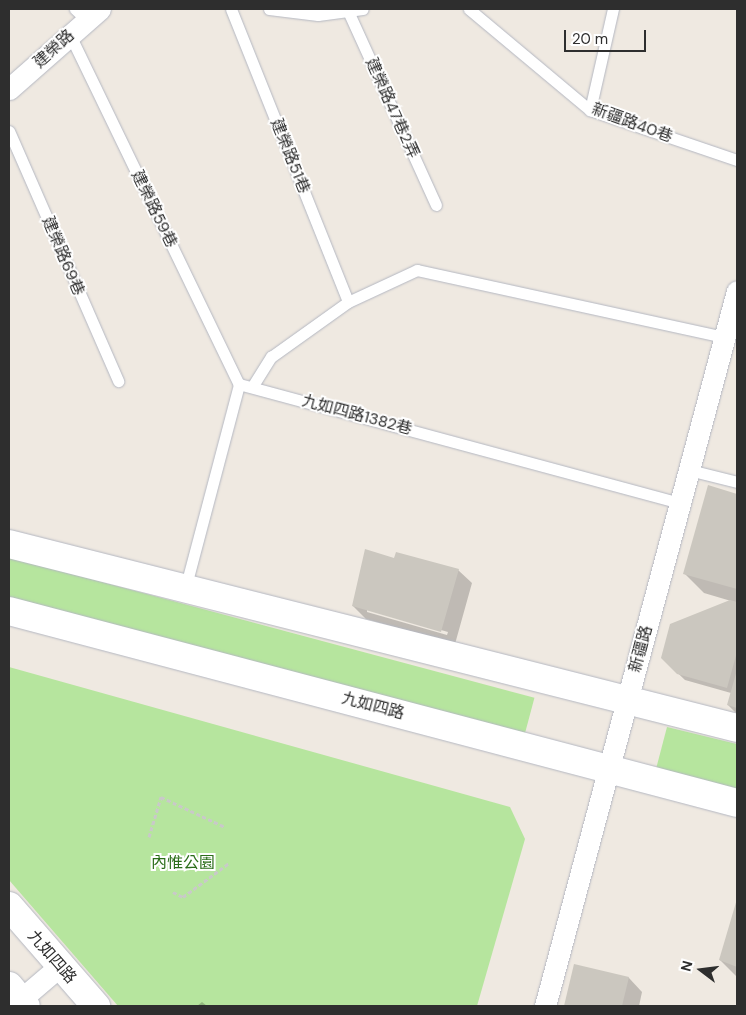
<!DOCTYPE html>
<html>
<head>
<meta charset="utf-8">
<style>
	body { margin:0 }
	#map { position:relative; width:746px; height:1015px; overflow:hidden; background:#efe9e1; font-family:"DM Sans","Noto Sans TC",sans-serif }
	div>[style] { position:absolute }
	.green>* { inset:0; background:#b6e59e; transform-origin:0 0 }
	.shadow>* { inset:0; background:#0003 }
	.building>* { inset:0; background:#cbc7bf }
	.path>* { height:3px; margin-top:-1.5px; transform-origin:0; background:repeating-linear-gradient(90deg,#c9c9c9 0 4px,transparent 0 6.5px) }
	.roads { filter:drop-shadow(0 0 1px #b4b7c1) drop-shadow(0 0 1px #b4b7c1) }
	.lane>* { height:11px; margin:-5.5px; padding:0 5.5px; transform-origin:5.5px; border-radius:5.5px; background:#fff }
	.street>* { height:21px; margin:-10.5px; padding:0 10.5px; transform-origin:10.5px; border-radius:10.5px; background:#fff }
	.secondary>* { height:28px; margin:-14px; padding:0 14px; transform-origin:14px; border-radius:14px; background:#fff }
	span { translate:-50% -50%; white-space:nowrap; text-align:center; line-height:1.15; -webkit-text-stroke:4px #fff; paint-order:stroke }
	.street-label { font-size:16px; color:#2e2e2e }
	.park-label { font-size:16px; color:#2c6e1b }
	.frame { position:absolute; inset:0; border:10px solid #2e2e2e; pointer-events:none }
	.north { position:absolute; left:676px; top:945px; width:50px; height:50px; -webkit-text-stroke:4px #fff; paint-order:stroke; rotate:285deg; font-size:14px; font-weight:700; line-height:20px; text-align:center; color:#2e2e2e }
	.north::after { content:''; display:block; margin:auto; width:18px; height:22px; background:#2e2e2e; clip-path:polygon(50% 0,100% 100%,50% 72%,0 100%) }
	.scale { position:absolute; left:564px; top:30px; width:82px; height:22px; box-sizing:border-box; border:2px solid #2e2e2e; border-top:0; padding-left:6px; font-size:15px; line-height:18px; white-space:nowrap; color:#2e2e2e; -webkit-text-stroke:4px #fff; paint-order:stroke }
</style>
</head>
<body>
<div id="map">
	<div class="green">
		<i style="left:9px;top:557px;width:544px;height:41px;rotate:15deg"></i>
		<i style="clip-path:polygon(9px 667px,510px 807px,525px 839px,477px 1006px,118px 1006px,9px 880px)"></i>
		<i style="clip-path:polygon(667px 727px,737px 744px,737px 789px,656px 769px)"></i>
	</div>
	<div class="shadow">
		<i style="clip-path:polygon(709px 487px,737px 495px,737px 714px,728px 705px,731px 693px,685px 680px,662px 658px,731px 601px,704px 593px,685px 574px)"></i>
		<i style="clip-path:polygon(evenodd,395px 560px,458px 570px,472px 583px,455px 644px,366px 619px,353px 606px,395px 560px,367px 609px,448px 632px,447px 635px,367px 612px,367px 609px)"></i>
		<i style="clip-path:polygon(737px 901px,737px 977px,720px 960px)"></i>
		<i style="clip-path:polygon(575px 966px,629px 978px,642px 992px,639px 1006px,565px 1006px)"></i>
		<i style="clip-path:polygon(202px 1002px,207px 1006px,197px 1006px)"></i>
	</div>
	<div class="building">
		<i style="clip-path:polygon(708px 485px,737px 494px,737px 589px,683px 574px)"></i>
		<i style="clip-path:polygon(365px 549px,394px 558px,396px 552px,459px 569px,441px 632px,352px 606px)"></i>
		<i style="clip-path:polygon(730px 600px,737px 602px,737px 652px,727px 688px,677px 674px,661px 658px,670px 624px)"></i>
		<i style="clip-path:polygon(737px 670px,737px 708px,727px 705px)"></i>
		<i style="clip-path:polygon(737px 899px,737px 967px,719px 960px)"></i>
		<i style="clip-path:polygon(574px 964px,629px 977px,622px 1006px,564px 1006px)"></i>
	</div>
	<div class="path">
		<i style="left:149px;top:837px;width:42px;rotate:-73.3deg"></i>
		<i style="left:161px;top:797px;width:71px;rotate:25.1deg"></i>
		<i style="left:173px;top:892px;width:11px;rotate:27deg"></i>
		<i style="left:183px;top:897px;width:57px;rotate:-36.5deg"></i>
	</div>
	<div class="roads">
		<div class="lane">
			<i style="left:75px;top:9px;width:16px;rotate:43deg"></i>
			<i style="left:231px;top:9px;width:315px;rotate:68.2deg"></i>
			<i style="left:269px;top:9px;width:49px;rotate:7deg"></i>
			<i style="left:318px;top:15px;width:45px;rotate:-7.6deg"></i>
			<i style="left:469px;top:9px;width:158px;rotate:39.9deg"></i>
			<i style="left:590px;top:110px;width:155px;rotate:18.8deg"></i>
			<i style="left:348px;top:11px;width:213px;rotate:65.6deg"></i>
			<i style="left:70px;top:35px;width:388px;rotate:64.2deg"></i>
			<i style="left:590px;top:110px;width:104px;rotate:-77.2deg"></i>
			<i style="left:9px;top:131px;width:273px;rotate:66.4deg"></i>
			<i style="left:252px;top:387px;width:36px;rotate:-58deg"></i>
			<i style="left:271px;top:357px;width:95px;rotate:-35.5deg"></i>
			<i style="left:348px;top:302px;width:76px;rotate:-24.9deg"></i>
			<i style="left:417px;top:270px;width:315px;rotate:12.3deg"></i>
			<i style="left:689px;top:470px;width:49px;rotate:14deg"></i>
			<i style="left:185px;top:589px;width:212px;rotate:-75.2deg"></i>
			<i style="left:239px;top:384px;width:457px;rotate:15.1deg"></i>
		</div>
		<div class="street">
			<i style="left:9px;top:89px;width:121px;rotate:-41.3deg"></i>
			<i style="left:13px;top:1006px;width:62px;rotate:-40.4deg"></i>
			<i style="left:545px;top:1006px;width:740px;rotate:-74.97deg"></i>
		</div>
		<div class="secondary">
			<i style="left:9px;top:544px;width:751px;rotate:14.18deg"></i>
			<i style="left:9px;top:611px;width:753px;rotate:14.77deg"></i>
			<i style="left:9px;top:906px;width:133px;rotate:49deg"></i>
			<i style="left:9px;top:986px;width:26px;rotate:50deg"></i>
		</div>
	</div>
	<div class="street-label">
		<span style="left:54px;top:49px;rotate:-42deg">建榮路</span>
		<span style="left:392px;top:108px;rotate:66deg">建榮路47巷2弄</span>
		<span style="left:632px;top:123px;rotate:20deg">新疆路40巷</span>
		<span style="left:290px;top:156px;rotate:68deg">建榮路51巷</span>
		<span style="left:154px;top:209px;rotate:64deg">建榮路59巷</span>
		<span style="left:63px;top:256px;rotate:67deg">建榮路69巷</span>
		<span style="left:357px;top:415px;rotate:15deg">九如四路1382巷</span>
		<span style="left:641px;top:649px;rotate:-75deg">新疆路</span>
		<span style="left:373px;top:706px;rotate:15deg">九如四路</span>
		<span style="left:52px;top:957px;rotate:49deg">九如四路</span>
	</div>
	<div class="park-label">
		<span style="left:183px;top:863px">內惟公園</span>
	</div>
	<div class="frame"></div>
	<div class="north">N</div>
	<div class="scale">20 m</div>
</div>
</body>
</html>
